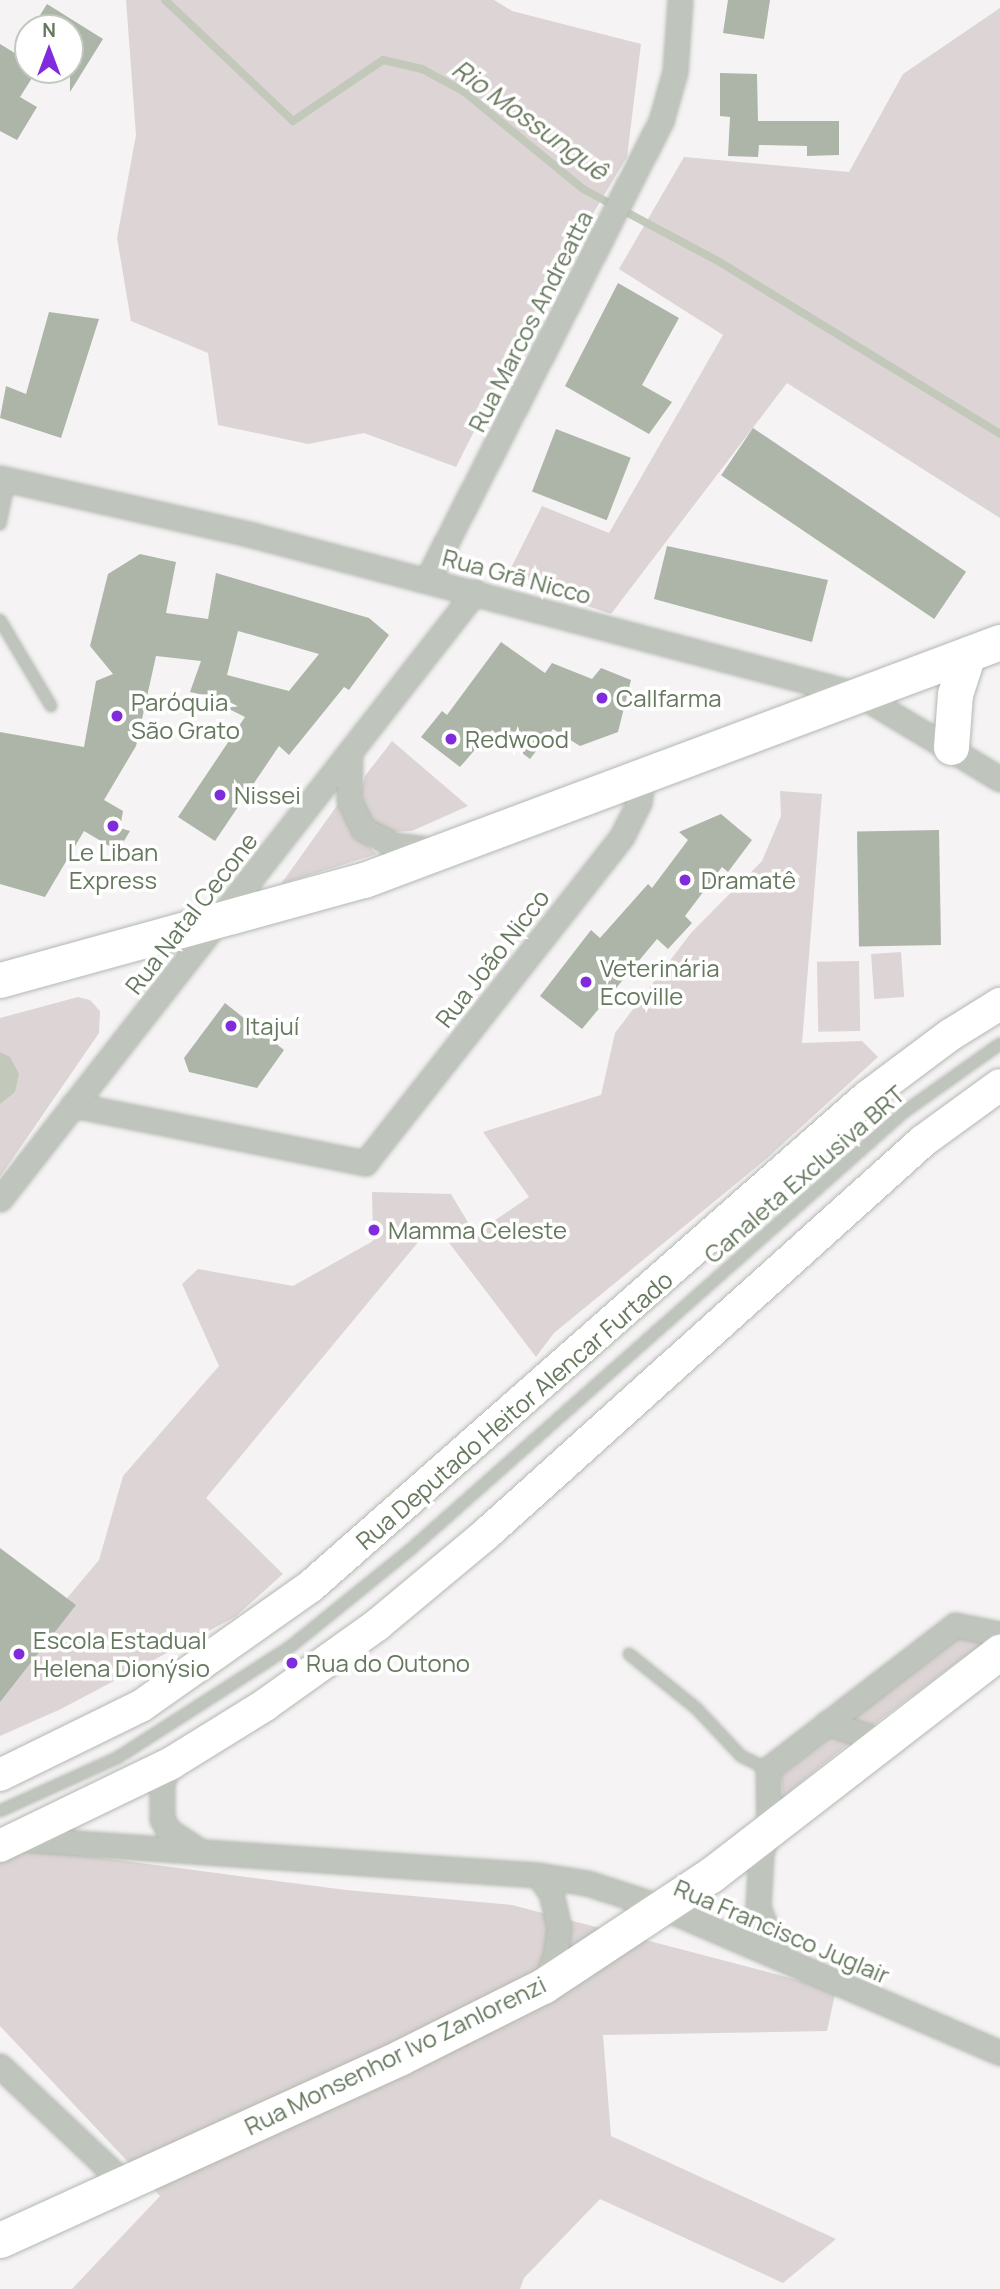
<!DOCTYPE html>
<html>
<head>
<meta charset="utf-8">
<style>
	body { margin:0 }
	#map { position:relative; width:1000px; height:2289px; overflow:hidden; background:#f6f3f5; font-family:Manrope,sans-serif }
	div>[style] { position:absolute }
	.green>* { inset:0; background:#ddd4d5; transform-origin:0 0 }
	.water>* { inset:0; background:#c2c9bb }
	.stream>* { height:8px; margin:-4px; padding:0 4px; transform-origin:4px; border-radius:4px; background:#c2c9bb }
	.building>* { inset:0; background:#acb5a8; transform-origin:0 0 }
	.roads { filter:drop-shadow(0 0 2px #b2b9af) drop-shadow(0 0 2px #b2b9af) }
	.lane>* { height:10px; margin:-5px; padding:0 5px; transform-origin:5px; border-radius:5px; background:#bfc5bc }
	.street>* { height:23px; margin:-11.5px; padding:0 11.5px; transform-origin:11.5px; border-radius:11.5px; background:#bfc5bc }
	.secondary>* { height:32px; margin:-16px; padding:0 16px; transform-origin:16px; border-radius:16px; background:#fff }
	.primary>* { height:35px; margin:-17.5px; padding:0 17.5px; transform-origin:17.5px; border-radius:17.5px; background:#fff }
	.dots>* { width:19px; height:19px; translate:-50% -50%; box-sizing:border-box; border:4px solid #fff; border-radius:50% }
	span { translate:-50% -50%; white-space:nowrap; text-align:center; line-height:1.15; -webkit-text-stroke:7px #fff; paint-order:stroke }
	.street-label { font-size:24px; color:#66785e }
	.poi-label { font-size:24px; color:#66785e }
	.left { translate:0 -50%; text-align:left }
	.water-label { font-size:26px; color:#6a785d; font-style:italic }
	.north { position:absolute; left:14px; top:14px; width:70px; height:70px; box-sizing:border-box; background:#fff; border:2px solid #c2c9bf; border-radius:50%; rotate:0deg; font-size:19px; font-weight:700; line-height:28px; text-align:center; color:#66785e }
	.north::after { content:''; display:block; margin:auto; width:24px; height:32px; background:#812cdc; clip-path:polygon(50% 0,100% 100%,50% 72%,0 100%) }
</style>
</head>
<body>
<div id="map">
	<div class="green">
		<i style="clip-path:polygon(126px 0,494px 0,512px 11px,641px 44px,627px 157px,538px 305px,456px 467px,364px 433px,308px 444px,218px 425px,208px 353px,131px 321px,117px 238px,136px 135px)"></i>
		<i style="clip-path:polygon(1000px 8px,1000px 518px,787px 383px,611px 614px,506px 578px,542px 506px,609px 533px,723px 335px,619px 269px,684px 157px,849px 172px,903px 74px)"></i>
		<i style="clip-path:polygon(392px 741px,468px 806px,412px 831px,389px 832px,376px 825px,365px 812px,361px 791px,365px 776px)"></i>
		<i style="clip-path:polygon(780px 791px,822px 794px,802px 1043px,862px 1041px,878px 1057px,765px 1160px,554px 1333px,536px 1357px,434px 1223px,206px 1498px,283px 1574px,235px 1617px,61px 1709px,0 1736px,0 1678px,99px 1560px,123px 1476px,219px 1366px,182px 1284px,198px 1269px,293px 1286px,373px 1241px,372px 1192px,451px 1194px,475px 1234px,529px 1197px,483px 1132px,601px 1095px,615px 1033px,691px 933px,762px 861px,781px 816px)"></i>
		<i style="clip-path:polygon(341px 800px,356px 835px,377px 854px,281px 884px)"></i>
		<i style="left:901px;top:952px;width:45px;height:30px;rotate:86deg"></i>
		<i style="left:859px;top:961px;width:70px;height:42px;rotate:89deg"></i>
		<i style="clip-path:polygon(78px 997px,90px 1000px,100px 1011px,99px 1033px,0 1177px,0 1018px)"></i>
		<i style="clip-path:polygon(965px 1630px,992px 1636px,872px 1726px,849px 1719px)"></i>
		<i style="clip-path:polygon(831px 1735px,852px 1741px,783px 1797px,781px 1775px)"></i>
		<i style="clip-path:polygon(27px 1848px,346px 1890px,512px 1905px,836px 1990px,827px 2031px,603px 2035px,611px 2136px,836px 2239px,783px 2283px,600px 2199px,524px 2278px,520px 2289px,72px 2289px,160px 2196px,0 2026px,0 1858px)"></i>
	</div>
	<div class="water">
		<i style="clip-path:polygon(0 1052px,10px 1057px,19px 1074px,15px 1092px,0 1104px)"></i>
	</div>
	<div class="stream">
		<i style="left:165px;top:0;width:176px;rotate:43.4deg"></i>
		<i style="left:293px;top:121px;width:109px;rotate:-34.1deg"></i>
		<i style="left:383px;top:60px;width:40px;rotate:13deg"></i>
		<i style="left:422px;top:69px;width:47px;rotate:28.2deg"></i>
		<i style="left:463px;top:91px;width:155px;rotate:39.2deg"></i>
		<i style="left:583px;top:189px;width:153px;rotate:28.1deg"></i>
		<i style="left:718px;top:261px;width:331px;rotate:31.5deg"></i>
	</div>
	<div class="building">
		<i style="clip-path:polygon(728px 0,770px 0,764px 39px,723px 33px)"></i>
		<i style="clip-path:polygon(47px 4px,103px 39px,70px 92px,70px 28px,32px 28px)"></i>
		<i style="clip-path:polygon(0 44px,28px 61px,28px 70px,37px 70px,20px 97px,37px 107px,17px 140px,0 131px)"></i>
		<i style="clip-path:polygon(720px 73px,757px 74px,758px 121px,839px 121px,839px 155px,807px 156px,807px 146px,759px 145px,758px 157px,728px 156px,730px 117px,720px 116px)"></i>
		<i style="clip-path:polygon(618px 283px,679px 318px,642px 385px,672px 402px,649px 434px,565px 386px)"></i>
		<i style="clip-path:polygon(49px 312px,99px 319px,61px 438px,0 418px,6px 386px,26px 394px)"></i>
		<i style="left:753px;top:428px;width:257px;height:57px;rotate:34deg"></i>
		<i style="left:556px;top:429px;width:80px;height:67px;rotate:21deg"></i>
		<i style="clip-path:polygon(667px 546px,828px 580px,812px 642px,654px 599px)"></i>
		<i style="clip-path:polygon(evenodd,140px 554px,176px 562px,166px 613px,208px 619px,216px 573px,369px 618px,389px 635px,349px 690px,344px 687px,289px 755px,279px 746px,215px 841px,178px 817px,245px 717px,221px 705px,222px 699px,190px 692px,201px 661px,156px 656px,136px 746px,104px 800px,123px 811px,120px 828px,130px 831px,118px 851px,84px 831px,45px 897px,0 884px,0 732px,84px 747px,96px 681px,113px 674px,90px 646px,108px 574px,140px 554px,238px 631px,277px 642px,319px 654px,289px 691px,227px 675px,238px 631px)"></i>
		<i style="clip-path:polygon(501px 642px,545px 673px,552px 663px,592px 679px,601px 668px,631px 680px,618px 732px,580px 746px,553px 729px,530px 759px,492px 730px,460px 767px,421px 737px,442px 711px,447px 715px)"></i>
		<i style="clip-path:polygon(721px 814px,752px 840px,728px 872px,722px 867px,685px 916px,692px 923px,668px 949px,657px 939px,582px 1029px,540px 996px,591px 930px,600px 938px,648px 884px,652px 888px,688px 840px,679px 832px)"></i>
		<i style="left:939px;top:830px;width:115px;height:82px;rotate:89deg"></i>
		<i style="clip-path:polygon(225px 1003px,284px 1050px,257px 1088px,189px 1072px,184px 1058px)"></i>
		<i style="clip-path:polygon(0 1548px,76px 1605px,0 1702px)"></i>
	</div>
	<div class="roads">
		<div class="lane">
			<i style="left:0;top:524px;width:45px;rotate:-78.4deg"></i>
			<i style="left:0;top:620px;width:100px;rotate:59.3deg"></i>
			<i style="left:629px;top:1654px;width:86px;rotate:38.9deg"></i>
			<i style="left:696px;top:1708px;width:66px;rotate:46.8deg"></i>
			<i style="left:741px;top:1756px;width:30px;rotate:26deg"></i>
			<i style="left:0;top:1811px;width:128px;rotate:-24.4deg"></i>
			<i style="left:117px;top:1758px;width:206px;rotate:-32.7deg"></i>
			<i style="left:290px;top:1647px;width:156px;rotate:-39deg"></i>
			<i style="left:411px;top:1549px;width:659px;rotate:-41.55deg"></i>
			<i style="left:904px;top:1112px;width:118px;rotate:-35.3deg"></i>
		</div>
		<div class="street">
			<i style="left:0;top:478px;width:258px;rotate:12.7deg"></i>
			<i style="left:252px;top:535px;width:629px;rotate:14.74deg"></i>
			<i style="left:860px;top:695px;width:163px;rotate:31deg"></i>
			<i style="left:427px;top:580px;width:515px;rotate:-62.99deg"></i>
			<i style="left:661px;top:121px;width:51px;rotate:-74.1deg"></i>
			<i style="left:675px;top:72px;width:72px;rotate:-86deg"></i>
			<i style="left:350px;top:752px;width:48px;rotate:91.2deg"></i>
			<i style="left:349px;top:800px;width:32px;rotate:64deg"></i>
			<i style="left:363px;top:829px;width:35px;rotate:27deg"></i>
			<i style="left:394px;top:845px;width:39px;rotate:7deg"></i>
			<i style="left:73px;top:1105px;width:298px;rotate:11.2deg"></i>
			<i style="left:365px;top:1163px;width:416px;rotate:-51.8deg"></i>
			<i style="left:622px;top:836px;width:38px;rotate:-63deg"></i>
			<i style="left:639px;top:802px;width:25px;rotate:-81deg"></i>
			<i style="left:0;top:1199px;width:771px;rotate:-51.96deg"></i>
			<i style="left:827px;top:1723px;width:61px;rotate:18.1deg"></i>
			<i style="left:170px;top:1764px;width:21px;rotate:113deg"></i>
			<i style="left:162px;top:1783px;width:36px;rotate:90deg"></i>
			<i style="left:162px;top:1819px;width:14px;rotate:60deg"></i>
			<i style="left:169px;top:1831px;width:31px;rotate:33deg"></i>
			<i style="left:19px;top:1839px;width:520px;rotate:3.97deg"></i>
			<i style="left:538px;top:1875px;width:50px;rotate:9.3deg"></i>
			<i style="left:587px;top:1883px;width:81px;rotate:18deg"></i>
			<i style="left:664px;top:1908px;width:366px;rotate:23.3deg"></i>
			<i style="left:538px;top:1875px;width:22px;rotate:54deg"></i>
			<i style="left:551px;top:1893px;width:36px;rotate:77deg"></i>
			<i style="left:559px;top:1928px;width:28px;rotate:98deg"></i>
			<i style="left:555px;top:1956px;width:32px;rotate:112deg"></i>
			<i style="left:777px;top:1956px;width:53px;rotate:-111.2deg"></i>
			<i style="left:758px;top:1907px;width:54px;rotate:-86.8deg"></i>
			<i style="left:761px;top:1853px;width:22px;rotate:-69deg"></i>
			<i style="left:769px;top:1832px;width:63px;rotate:-90.9deg"></i>
			<i style="left:768px;top:1769px;width:236px;rotate:-37.6deg"></i>
			<i style="left:955px;top:1625px;width:46px;rotate:11.3deg"></i>
			<i style="left:0;top:2066px;width:170px;rotate:43.3deg"></i>
		</div>
		<div class="secondary">
			<i style="left:0;top:1775px;width:157px;rotate:-26.1deg"></i>
			<i style="left:141px;top:1706px;width:208px;rotate:-35.2deg"></i>
			<i style="left:311px;top:1586px;width:740px;rotate:-41.33deg"></i>
			<i style="left:867px;top:1097px;width:104px;rotate:-36.8deg"></i>
			<i style="left:950px;top:1035px;width:59px;rotate:-31.8deg"></i>
			<i style="left:0;top:1846px;width:189px;rotate:-25.8deg"></i>
			<i style="left:170px;top:1764px;width:112px;rotate:-31.8deg"></i>
			<i style="left:265px;top:1705px;width:138px;rotate:-35.5deg"></i>
			<i style="left:377px;top:1625px;width:141px;rotate:-39.8deg"></i>
			<i style="left:485px;top:1535px;width:589px;rotate:-41.97deg"></i>
			<i style="left:923px;top:1141px;width:95px;rotate:-36deg"></i>
		</div>
		<div class="primary">
			<i style="left:951px;top:747px;width:53px;rotate:-85.7deg"></i>
			<i style="left:955px;top:694px;width:42px;rotate:-72deg"></i>
			<i style="left:0;top:980px;width:377px;rotate:-15.4deg"></i>
			<i style="left:364px;top:880px;width:679px;rotate:-20.52deg"></i>
			<i style="left:0;top:2240px;width:441px;rotate:-24.5deg"></i>
			<i style="left:401px;top:2057px;width:159px;rotate:-26.6deg"></i>
			<i style="left:543px;top:1986px;width:201px;rotate:-33.5deg"></i>
			<i style="left:711px;top:1875px;width:365px;rotate:-37.7deg"></i>
		</div>
	</div>
	<div class="dots">
		<i style="left:602px;top:698px;background:#812cdc"></i>
		<i style="left:117px;top:716px;background:#812cdc"></i>
		<i style="left:451px;top:739px;background:#812cdc"></i>
		<i style="left:220px;top:795px;background:#812cdc"></i>
		<i style="left:113px;top:826px;background:#812cdc"></i>
		<i style="left:685px;top:880px;background:#812cdc"></i>
		<i style="left:586px;top:982px;background:#812cdc"></i>
		<i style="left:231px;top:1026px;background:#812cdc"></i>
		<i style="left:374px;top:1230px;background:#812cdc"></i>
		<i style="left:19px;top:1654px;background:#812cdc"></i>
		<i style="left:292px;top:1663px;background:#812cdc"></i>
	</div>
	<div class="street-label">
		<span style="left:530px;top:321px;rotate:-63deg">Rua Marcos Andreatta</span>
		<span style="left:517px;top:576px;rotate:15deg">Rua Grã Nicco</span>
		<span style="left:191px;top:913px;rotate:-52deg">Rua Natal Cecone</span>
		<span style="left:492px;top:958px;rotate:-52deg">Rua João Nicco</span>
		<span style="left:804px;top:1174px;rotate:-41deg">Canaleta Exclusiva BRT</span>
		<span style="left:514px;top:1410px;rotate:-41deg">Rua Deputado Heitor Alencar Furtado</span>
		<span style="left:782px;top:1931px;rotate:23deg">Rua Francisco Juglair</span>
		<span style="left:395px;top:2055px;rotate:-26deg">Rua Monsenhor Ivo Zanlorenzi</span>
	</div>
	<div class="poi-label">
		<span class="left" style="left:616px;top:698px">Callfarma</span>
		<span class="left" style="left:131px;top:716px">Paróquia<br>São Grato</span>
		<span class="left" style="left:465px;top:739px">Redwood</span>
		<span class="left" style="left:234px;top:795px">Nissei</span>
		<span style="left:113px;top:866px">Le Liban<br>Express</span>
		<span class="left" style="left:701px;top:880px">Dramatê</span>
		<span class="left" style="left:600px;top:982px">Veterinária<br>Ecoville</span>
		<span class="left" style="left:245px;top:1026px">Itajuí</span>
		<span class="left" style="left:388px;top:1230px">Mamma Celeste</span>
		<span class="left" style="left:33px;top:1654px">Escola Estadual<br>Helena Dionýsio</span>
		<span class="left" style="left:306px;top:1663px">Rua do Outono</span>
	</div>
	<div class="water-label">
		<span style="left:530px;top:120px;rotate:36deg">Rio Mossunguê</span>
	</div>
	<div class="north">N</div>
</div>
</body>
</html>
